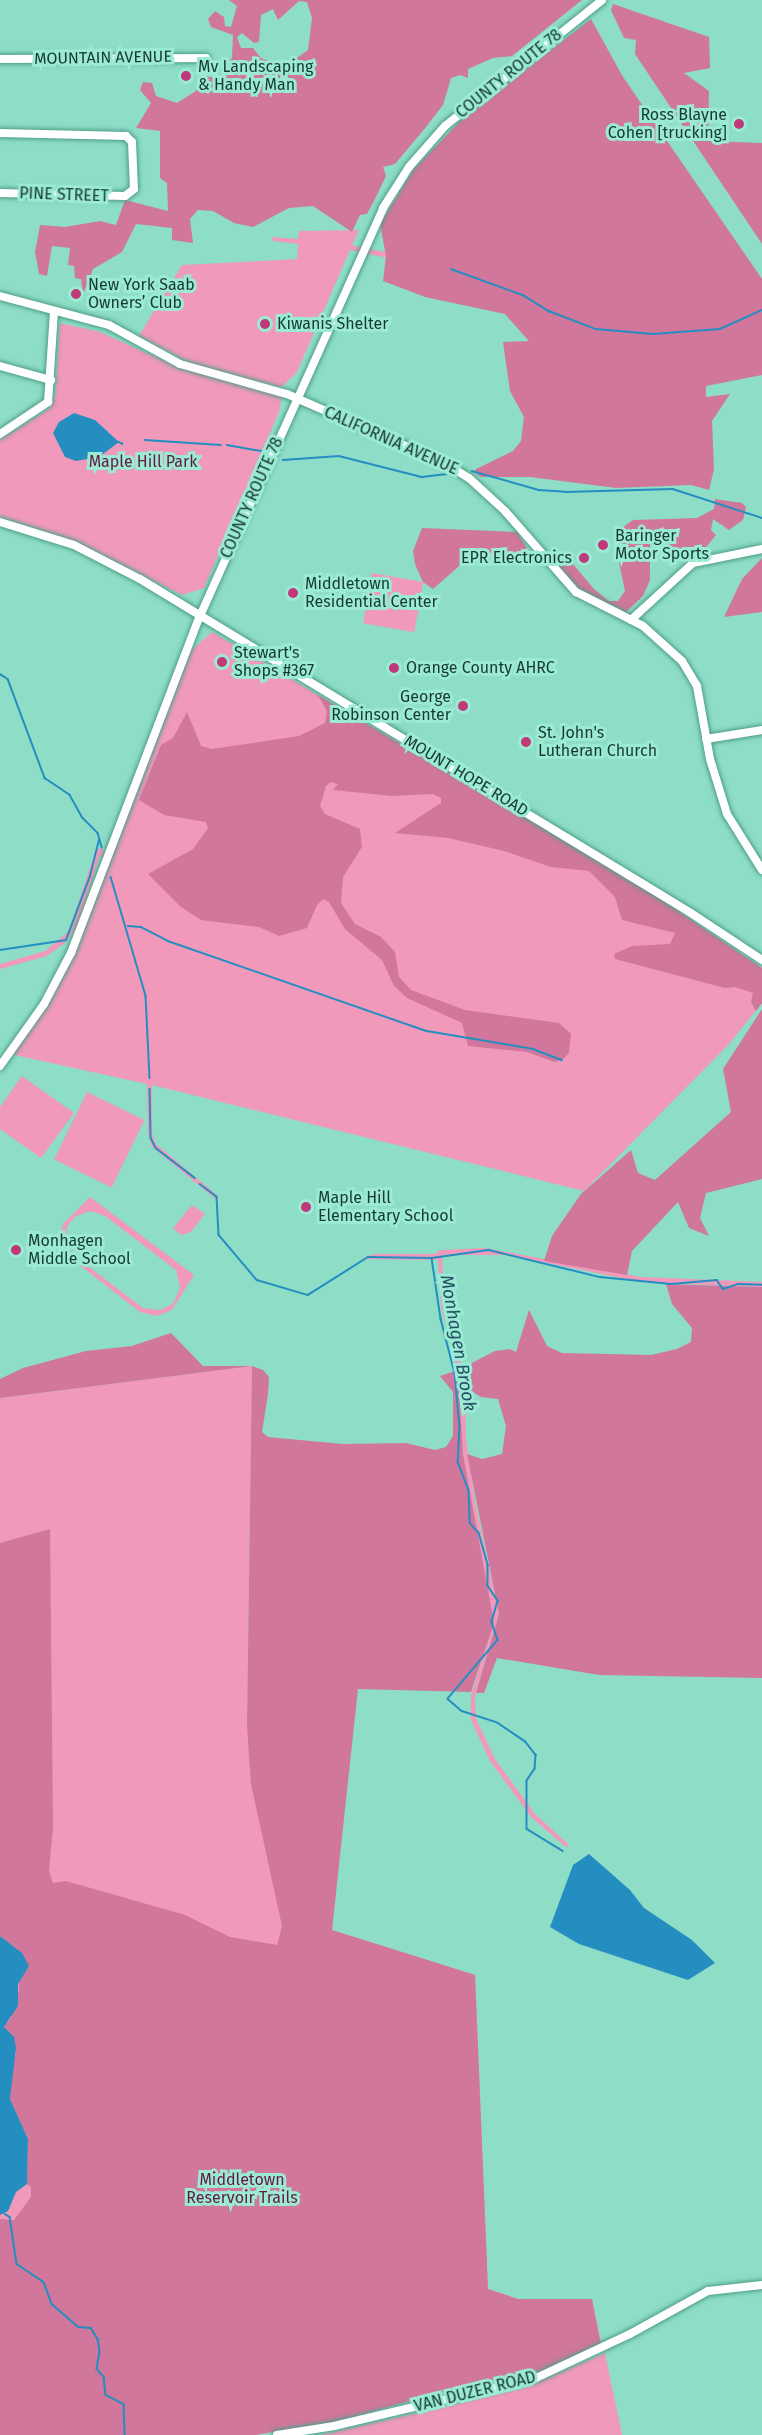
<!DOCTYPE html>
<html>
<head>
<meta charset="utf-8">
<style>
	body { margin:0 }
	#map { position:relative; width:762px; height:2435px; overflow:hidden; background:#8dddc7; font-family:"Fira Sans",sans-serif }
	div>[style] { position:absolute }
	.green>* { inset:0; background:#f099bb; transform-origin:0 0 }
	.forest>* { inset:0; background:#d0779b }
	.water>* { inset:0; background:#258ec0 }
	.stream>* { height:1.5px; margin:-0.75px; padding:0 0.75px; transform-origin:0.75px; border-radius:0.75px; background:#258ec0 }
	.roads { filter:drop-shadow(0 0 2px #4e9e89) drop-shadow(0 0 2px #4e9e89) }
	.minor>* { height:8px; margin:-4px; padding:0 4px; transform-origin:4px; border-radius:4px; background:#fff }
	.dots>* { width:16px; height:16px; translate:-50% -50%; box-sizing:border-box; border:3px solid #9aead4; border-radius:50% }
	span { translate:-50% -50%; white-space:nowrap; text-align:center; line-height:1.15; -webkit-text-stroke:6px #9aead4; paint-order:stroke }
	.street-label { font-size:16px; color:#173930 }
	.poi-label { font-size:16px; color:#173930 }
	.left { translate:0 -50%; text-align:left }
	.right { translate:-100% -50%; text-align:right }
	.park-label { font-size:16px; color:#66173e }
	.water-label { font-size:18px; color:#275066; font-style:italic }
</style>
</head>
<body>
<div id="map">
	<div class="green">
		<i style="clip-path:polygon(359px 230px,352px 245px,495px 276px,762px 306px,762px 371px,495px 281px,350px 250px,297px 372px,282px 387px,196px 366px,139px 336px,182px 265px,297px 259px,298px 244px,273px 241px,272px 237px,298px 239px,299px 231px)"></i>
		<i style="clip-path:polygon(60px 323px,100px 332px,180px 368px,282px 395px,279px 412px,204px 588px,182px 595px,69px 539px,0 517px,0 440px,50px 408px,55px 396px)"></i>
		<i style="left:372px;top:573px;width:52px;height:51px;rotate:10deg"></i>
		<i style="clip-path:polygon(212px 632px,644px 888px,762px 968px,762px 1003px,730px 1043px,584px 1191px,152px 1085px,152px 1134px,156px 1144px,217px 1195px,218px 1201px,152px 1147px,148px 1134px,147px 1084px,10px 1054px,40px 1014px,105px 866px,100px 855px,79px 924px,66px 942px,47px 956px,0 969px,0 964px,45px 951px,69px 931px,96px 849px,102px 848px,107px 859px,189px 652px)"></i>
		<i style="clip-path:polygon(22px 1076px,74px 1113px,41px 1158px,0 1129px,0 1107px)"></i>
		<i style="left:87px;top:1092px;width:64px;height:75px;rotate:26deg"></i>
		<i style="clip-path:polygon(evenodd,90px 1197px,194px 1275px,172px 1310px,157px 1316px,140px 1312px,64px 1253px,60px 1240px,63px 1224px,90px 1197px,91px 1211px,105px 1216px,176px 1270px,180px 1288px,173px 1304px,160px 1310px,143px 1308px,72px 1254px,66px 1242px,67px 1226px,76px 1216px,91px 1211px)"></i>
		<i style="clip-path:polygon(192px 1205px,205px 1214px,191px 1232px,181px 1235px,173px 1228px)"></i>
		<i style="clip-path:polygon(485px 1248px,641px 1277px,762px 1282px,762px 1287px,641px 1282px,508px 1255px,442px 1255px,445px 1305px,465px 1379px,466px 1438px,475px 1502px,499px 1614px,475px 1696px,476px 1719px,495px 1759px,535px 1814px,568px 1844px,567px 1848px,531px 1817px,490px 1761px,471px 1720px,471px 1695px,494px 1623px,470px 1503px,461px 1438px,460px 1380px,441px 1306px,438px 1260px,362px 1259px,374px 1254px,435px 1254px,440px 1250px)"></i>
		<i style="clip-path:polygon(252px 1366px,247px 1726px,348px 1771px,332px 1930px,475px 1975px,488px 2289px,518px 2299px,592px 2299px,601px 2342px,528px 2375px,482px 2381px,378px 2410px,255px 2435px,0 2435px,0 1398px)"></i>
		<i style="clip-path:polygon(605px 2353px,622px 2435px,320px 2435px,522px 2389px)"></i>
	</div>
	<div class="forest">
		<i style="clip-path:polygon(evenodd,229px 0,582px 0,512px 56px,493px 58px,468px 69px,468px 78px,460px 75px,451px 78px,443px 105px,426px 127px,395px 164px,383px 167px,386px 176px,375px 199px,367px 214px,360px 215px,352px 232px,313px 206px,289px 208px,253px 227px,234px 223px,213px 211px,198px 210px,190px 219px,193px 243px,172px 240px,172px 228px,136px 224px,122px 252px,93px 269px,83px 294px,81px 279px,75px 278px,74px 266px,68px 265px,70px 248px,52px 246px,47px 276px,39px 274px,35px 252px,40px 225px,65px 227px,100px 221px,116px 225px,125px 200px,168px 211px,167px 183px,160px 178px,160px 131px,136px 128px,151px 103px,140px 90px,143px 82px,152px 83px,156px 96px,177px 103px,196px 91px,202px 76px,218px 78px,232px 58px,233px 35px,211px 27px,208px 19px,215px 11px,224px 17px,225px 26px,231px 27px,237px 6px,229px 0,299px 1px,307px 2px,312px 18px,308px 50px,287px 65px,278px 65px,261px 58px,253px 48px,241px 48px,237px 37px,242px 33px,254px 43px,259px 42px,261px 15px,273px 9px,278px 20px,299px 1px)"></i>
		<i style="clip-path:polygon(613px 4px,709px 37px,710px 68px,684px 73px,709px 91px,708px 141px,762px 143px,762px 244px,635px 54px,636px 40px,624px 38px,611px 10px)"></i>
		<i style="clip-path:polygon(591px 19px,623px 77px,762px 279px,762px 375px,706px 386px,706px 397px,730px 394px,712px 421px,714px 469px,709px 490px,691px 485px,616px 488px,530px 477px,481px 477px,474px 472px,476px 469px,513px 451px,521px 441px,524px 417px,510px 391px,503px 342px,529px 341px,505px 314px,425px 297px,383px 281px,386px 256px,380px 224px,414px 169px,464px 117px)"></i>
		<i style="clip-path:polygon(715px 499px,742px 503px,746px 507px,743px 520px,729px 530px,713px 519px,711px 530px,716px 535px,697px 558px,690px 552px,683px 557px,664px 540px,650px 541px,650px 580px,643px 596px,626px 612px,574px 586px,552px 563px,572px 563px,594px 589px,609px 601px,618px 601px,625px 591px,619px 563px,619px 530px,633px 520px,697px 518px,714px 509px)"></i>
		<i style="clip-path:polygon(422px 528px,517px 532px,530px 553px,473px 554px,433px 589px,423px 582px,415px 564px,413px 551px)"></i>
		<i style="clip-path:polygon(762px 558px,762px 612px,724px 617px,742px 579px)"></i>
		<i style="clip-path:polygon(318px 695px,644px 888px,762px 968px,762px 1003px,756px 1011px,751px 1002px,753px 993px,735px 987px,725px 988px,615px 959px,614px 954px,632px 946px,670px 944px,675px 933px,622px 920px,615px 897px,589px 871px,551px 867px,504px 851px,448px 838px,395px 833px,441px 803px,441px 798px,433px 794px,392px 796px,333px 790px,338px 784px,331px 782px,326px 786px,320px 806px,325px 814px,360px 829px,362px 847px,343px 877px,341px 903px,355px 924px,381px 937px,395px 952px,399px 977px,411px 990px,465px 1010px,559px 1023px,571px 1034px,569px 1053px,563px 1059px,554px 1062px,527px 1052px,468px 1046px,462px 1023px,407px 998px,394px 986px,382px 960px,345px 929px,329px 902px,323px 899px,317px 905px,307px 928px,279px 936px,259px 927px,201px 920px,181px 907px,148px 874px,193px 849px,208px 828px,206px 822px,164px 815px,139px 800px,161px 745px,173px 738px,187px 712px,201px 746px,212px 749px,299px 736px,325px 723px,327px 711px)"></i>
		<i style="clip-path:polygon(762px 1009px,762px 1179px,706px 1193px,700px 1218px,709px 1236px,689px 1228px,678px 1202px,632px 1251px,627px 1275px,544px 1261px,552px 1236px,581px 1194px,631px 1150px,638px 1173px,655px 1180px,731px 1112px,723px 1069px)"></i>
		<i style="clip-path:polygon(666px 1284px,762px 1287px,762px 1678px,599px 1675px,497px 1658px,484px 1693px,476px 1693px,499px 1614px,467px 1454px,482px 1459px,502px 1454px,506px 1426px,498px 1399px,481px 1397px,465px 1387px,462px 1368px,495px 1351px,510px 1349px,516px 1352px,529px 1310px,547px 1346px,562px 1353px,651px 1355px,677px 1349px,691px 1342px,692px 1328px,672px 1304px)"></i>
		<i style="clip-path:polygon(171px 1333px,203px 1366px,252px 1366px,263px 1370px,269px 1377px,268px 1394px,262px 1432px,268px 1437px,342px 1444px,406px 1443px,435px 1450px,446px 1447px,453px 1436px,453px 1392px,440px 1376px,458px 1370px,463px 1454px,494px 1623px,471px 1692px,358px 1689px,332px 1930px,475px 1975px,488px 2289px,518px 2299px,592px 2299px,601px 2346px,540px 2373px,482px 2381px,334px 2422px,255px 2435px,0 2435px,0 2219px,14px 2220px,31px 2197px,31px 2187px,27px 2184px,28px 2139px,10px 2099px,10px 2072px,16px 2054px,4px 2027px,11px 2018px,19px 1990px,18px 1950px,0 1936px,0 1543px,50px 1529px,53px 1827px,49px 1871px,53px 1883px,66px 1881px,185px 1915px,230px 1937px,277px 1945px,282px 1926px,251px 1784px,247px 1726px,252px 1366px,0 1398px,0 1379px,23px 1368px,86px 1351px,132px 1346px)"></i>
	</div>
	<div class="water">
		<i style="clip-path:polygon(74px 413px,95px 420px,119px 442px,99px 457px,76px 461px,65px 457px,53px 433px,59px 422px)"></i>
		<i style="clip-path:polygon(589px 1854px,630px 1890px,644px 1908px,692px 1940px,715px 1963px,688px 1980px,579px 1944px,550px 1927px,573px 1865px)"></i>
		<i style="clip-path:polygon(0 1936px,22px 1953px,29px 1966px,18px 1984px,18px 2006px,4px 2027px,14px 2037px,16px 2048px,10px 2099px,28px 2139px,27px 2184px,16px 2192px,8px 2211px,0 2215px)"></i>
	</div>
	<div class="stream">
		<i style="left:451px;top:269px;width:77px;rotate:19.9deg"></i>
		<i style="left:523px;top:295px;width:31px;rotate:32deg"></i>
		<i style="left:549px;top:311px;width:50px;rotate:21deg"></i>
		<i style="left:596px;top:329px;width:57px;rotate:5deg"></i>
		<i style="left:653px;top:334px;width:67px;rotate:-4.3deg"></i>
		<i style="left:720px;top:329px;width:46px;rotate:-24.3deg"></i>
		<i style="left:145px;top:440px;width:76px;rotate:3.8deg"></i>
		<i style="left:119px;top:442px;width:4px;rotate:27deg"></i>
		<i style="left:227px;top:445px;width:36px;rotate:10deg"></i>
		<i style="left:283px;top:460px;width:56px;rotate:-4.1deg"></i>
		<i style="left:339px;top:456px;width:86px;rotate:14.2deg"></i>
		<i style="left:422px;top:477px;width:33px;rotate:-7deg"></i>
		<i style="left:472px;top:471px;width:70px;rotate:15.8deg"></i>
		<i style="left:539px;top:490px;width:26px;rotate:4deg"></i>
		<i style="left:565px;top:492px;width:108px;rotate:-1.6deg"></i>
		<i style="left:673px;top:489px;width:94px;rotate:18deg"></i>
		<i style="left:0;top:674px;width:9px;rotate:32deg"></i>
		<i style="left:8px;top:679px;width:106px;rotate:69.5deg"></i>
		<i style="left:45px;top:778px;width:30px;rotate:34deg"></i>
		<i style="left:70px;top:795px;width:26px;rotate:61deg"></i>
		<i style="left:83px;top:818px;width:21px;rotate:45deg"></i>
		<i style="left:98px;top:833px;width:15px;rotate:74deg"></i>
		<i style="left:111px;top:877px;width:124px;rotate:73.6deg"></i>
		<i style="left:146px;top:996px;width:82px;rotate:87.2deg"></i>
		<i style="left:128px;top:926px;width:13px;rotate:4deg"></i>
		<i style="left:141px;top:927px;width:30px;rotate:27deg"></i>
		<i style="left:168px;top:941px;width:274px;rotate:19.2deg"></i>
		<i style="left:427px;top:1031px;width:108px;rotate:9.6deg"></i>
		<i style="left:533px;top:1049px;width:31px;rotate:21deg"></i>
		<i style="left:0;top:950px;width:67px;rotate:-8.6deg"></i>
		<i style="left:66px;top:940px;width:68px;rotate:-69.4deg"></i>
		<i style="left:90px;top:876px;width:37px;rotate:-76deg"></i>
		<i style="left:150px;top:1089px;width:49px;rotate:88.8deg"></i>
		<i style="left:151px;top:1138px;width:11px;rotate:63deg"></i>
		<i style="left:156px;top:1148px;width:49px;rotate:37.6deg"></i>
		<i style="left:200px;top:1184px;width:21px;rotate:37deg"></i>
		<i style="left:217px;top:1197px;width:38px;rotate:87deg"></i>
		<i style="left:219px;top:1235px;width:59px;rotate:49.8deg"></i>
		<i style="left:257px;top:1280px;width:53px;rotate:16.4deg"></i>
		<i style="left:308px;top:1295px;width:71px;rotate:-32.3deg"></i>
		<i style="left:368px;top:1257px;width:64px;rotate:0.9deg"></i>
		<i style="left:432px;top:1258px;width:62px;rotate:81.6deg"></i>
		<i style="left:441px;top:1319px;width:56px;rotate:75.5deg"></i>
		<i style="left:455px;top:1373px;width:54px;rotate:84.7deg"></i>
		<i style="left:460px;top:1427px;width:35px;rotate:93deg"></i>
		<i style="left:458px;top:1462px;width:30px;rotate:69deg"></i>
		<i style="left:469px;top:1490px;width:33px;rotate:88deg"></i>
		<i style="left:470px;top:1523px;width:13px;rotate:48deg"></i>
		<i style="left:479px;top:1533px;width:33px;rotate:74deg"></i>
		<i style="left:488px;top:1565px;width:21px;rotate:90deg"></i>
		<i style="left:488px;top:1586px;width:18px;rotate:56deg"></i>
		<i style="left:498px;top:1601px;width:22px;rotate:106deg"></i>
		<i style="left:492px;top:1622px;width:19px;rotate:72deg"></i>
		<i style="left:498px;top:1640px;width:77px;rotate:130.3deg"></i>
		<i style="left:448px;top:1699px;width:18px;rotate:41deg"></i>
		<i style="left:462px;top:1711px;width:38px;rotate:18deg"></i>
		<i style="left:498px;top:1723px;width:32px;rotate:34deg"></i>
		<i style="left:525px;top:1741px;width:18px;rotate:52deg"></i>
		<i style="left:536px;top:1755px;width:14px;rotate:94deg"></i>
		<i style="left:535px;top:1769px;width:14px;rotate:124deg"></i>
		<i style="left:527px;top:1781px;width:48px;rotate:90deg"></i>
		<i style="left:527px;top:1829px;width:42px;rotate:31.4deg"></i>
		<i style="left:432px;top:1258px;width:58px;rotate:-8deg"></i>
		<i style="left:489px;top:1250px;width:114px;rotate:13.7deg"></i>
		<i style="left:600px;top:1277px;width:71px;rotate:5.6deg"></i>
		<i style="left:671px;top:1284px;width:46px;rotate:-5deg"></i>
		<i style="left:717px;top:1280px;width:11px;rotate:56deg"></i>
		<i style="left:723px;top:1289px;width:16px;rotate:-18deg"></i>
		<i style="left:738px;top:1284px;width:24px;rotate:2deg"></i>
		<i style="left:5px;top:2214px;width:6px;rotate:31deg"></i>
		<i style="left:10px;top:2217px;width:48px;rotate:81.5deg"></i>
		<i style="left:17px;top:2264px;width:32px;rotate:34deg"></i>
		<i style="left:44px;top:2282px;width:23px;rotate:70deg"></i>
		<i style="left:52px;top:2304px;width:35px;rotate:41deg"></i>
		<i style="left:78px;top:2327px;width:13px;rotate:4deg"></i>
		<i style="left:91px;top:2328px;width:13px;rotate:58deg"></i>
		<i style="left:98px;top:2339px;width:13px;rotate:81deg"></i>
		<i style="left:100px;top:2352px;width:17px;rotate:100deg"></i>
		<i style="left:97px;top:2369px;width:11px;rotate:49deg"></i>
		<i style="left:104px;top:2377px;width:18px;rotate:84deg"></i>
		<i style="left:106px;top:2395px;width:20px;rotate:27deg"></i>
		<i style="left:124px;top:2404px;width:31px;rotate:88deg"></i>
	</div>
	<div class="roads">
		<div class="minor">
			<i style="left:0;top:59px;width:206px;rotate:-0.3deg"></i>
			<i style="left:0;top:133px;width:126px;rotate:1.4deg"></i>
			<i style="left:126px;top:136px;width:8px;rotate:45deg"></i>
			<i style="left:132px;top:142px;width:47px;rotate:87.6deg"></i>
			<i style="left:134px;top:189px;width:11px;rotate:142deg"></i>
			<i style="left:125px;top:196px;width:125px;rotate:-178.6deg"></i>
			<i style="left:0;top:296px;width:113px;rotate:14.9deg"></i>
			<i style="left:109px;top:325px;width:81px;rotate:28.8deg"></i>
			<i style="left:180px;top:364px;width:111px;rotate:15.7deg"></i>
			<i style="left:287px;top:394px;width:170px;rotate:23.6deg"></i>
			<i style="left:443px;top:462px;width:31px;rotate:32deg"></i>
			<i style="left:469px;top:478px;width:49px;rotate:42.5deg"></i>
			<i style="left:505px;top:511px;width:108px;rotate:48.8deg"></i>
			<i style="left:576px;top:592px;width:75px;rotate:26.9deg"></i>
			<i style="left:643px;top:626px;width:52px;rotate:41.9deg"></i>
			<i style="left:682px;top:661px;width:29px;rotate:59deg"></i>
			<i style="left:697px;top:686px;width:74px;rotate:79.9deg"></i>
			<i style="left:710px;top:759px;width:58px;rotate:72.8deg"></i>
			<i style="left:727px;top:814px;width:66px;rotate:58deg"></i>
			<i style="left:0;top:366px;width:53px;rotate:15.4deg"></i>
			<i style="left:0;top:434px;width:58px;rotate:-33.7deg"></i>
			<i style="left:48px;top:402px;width:91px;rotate:-86.2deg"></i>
			<i style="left:0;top:522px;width:77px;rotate:17.3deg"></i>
			<i style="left:74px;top:545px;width:74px;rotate:27.3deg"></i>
			<i style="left:140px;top:579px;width:644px;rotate:31.22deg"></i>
			<i style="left:691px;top:913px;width:85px;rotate:33.5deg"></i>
			<i style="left:631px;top:620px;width:84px;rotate:-42.6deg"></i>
			<i style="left:693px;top:563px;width:70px;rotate:-11.5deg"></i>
			<i style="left:706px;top:739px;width:57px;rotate:-9.1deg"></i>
			<i style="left:0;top:1066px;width:76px;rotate:-54.6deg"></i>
			<i style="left:44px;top:1004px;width:58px;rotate:-62.1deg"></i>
			<i style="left:71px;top:953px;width:361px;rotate:-69.1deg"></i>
			<i style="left:200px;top:616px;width:447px;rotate:-65.8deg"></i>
			<i style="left:383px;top:208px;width:49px;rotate:-57.6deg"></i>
			<i style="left:409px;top:167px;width:55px;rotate:-48.7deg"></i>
			<i style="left:445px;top:126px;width:201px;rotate:-38.7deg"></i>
			<i style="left:277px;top:2435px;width:58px;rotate:-9deg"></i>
			<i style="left:334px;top:2426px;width:208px;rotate:-13.4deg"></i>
			<i style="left:536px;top:2378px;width:104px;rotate:-25.1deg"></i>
			<i style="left:630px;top:2334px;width:89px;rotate:-28.9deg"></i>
			<i style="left:708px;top:2291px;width:54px;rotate:-6.3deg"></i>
		</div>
	</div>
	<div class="dots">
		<i style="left:186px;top:76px;background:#bf387a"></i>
		<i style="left:739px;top:124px;background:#bf387a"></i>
		<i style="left:76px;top:294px;background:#bf387a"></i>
		<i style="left:265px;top:324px;background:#bf387a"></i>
		<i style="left:603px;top:545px;background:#bf387a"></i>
		<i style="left:584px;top:558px;background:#bf387a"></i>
		<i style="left:293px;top:593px;background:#bf387a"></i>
		<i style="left:222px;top:662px;background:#bf387a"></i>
		<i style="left:394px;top:668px;background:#bf387a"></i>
		<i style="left:463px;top:706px;background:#bf387a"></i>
		<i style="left:526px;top:742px;background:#bf387a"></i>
		<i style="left:306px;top:1207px;background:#bf387a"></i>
		<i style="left:16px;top:1250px;background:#bf387a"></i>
	</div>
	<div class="street-label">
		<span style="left:103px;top:58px;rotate:-1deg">MOUNTAIN AVENUE</span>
		<span style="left:509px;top:74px;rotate:-39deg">COUNTY ROUTE 78</span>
		<span style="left:64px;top:195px;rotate:2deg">PINE STREET</span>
		<span style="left:391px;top:441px;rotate:24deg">CALIFORNIA AVENUE</span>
		<span style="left:252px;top:498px;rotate:-66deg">COUNTY ROUTE 78</span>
		<span style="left:466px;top:776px;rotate:31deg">MOUNT HOPE ROAD</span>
		<span style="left:475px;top:2392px;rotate:-14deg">VAN DUZER ROAD</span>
	</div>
	<div class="poi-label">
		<span class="left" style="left:198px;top:76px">Mv Landscaping<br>&amp; Handy Man</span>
		<span class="right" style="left:727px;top:124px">Ross Blayne<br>Cohen [trucking]</span>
		<span class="left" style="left:88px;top:294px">New York Saab<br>Owners’ Club</span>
		<span class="left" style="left:277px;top:324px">Kiwanis Shelter</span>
		<span class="left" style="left:615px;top:545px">Baringer<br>Motor Sports</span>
		<span class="right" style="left:572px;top:558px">EPR Electronics</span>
		<span class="left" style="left:305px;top:593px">Middletown<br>Residential Center</span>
		<span class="left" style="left:234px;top:662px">Stewart's<br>Shops #367</span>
		<span class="left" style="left:406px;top:668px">Orange County AHRC</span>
		<span class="right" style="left:451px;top:706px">George<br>Robinson Center</span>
		<span class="left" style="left:538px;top:742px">St. John's<br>Lutheran Church</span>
		<span class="left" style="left:318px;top:1207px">Maple Hill<br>Elementary School</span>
		<span class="left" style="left:28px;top:1250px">Monhagen<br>Middle School</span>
	</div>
	<div class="park-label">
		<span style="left:143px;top:462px">Maple Hill Park</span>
		<span style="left:242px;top:2189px">Middletown<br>Reservoir Trails</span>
	</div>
	<div class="water-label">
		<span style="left:458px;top:1343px;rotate:80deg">Monhagen Brook</span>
	</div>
</div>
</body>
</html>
